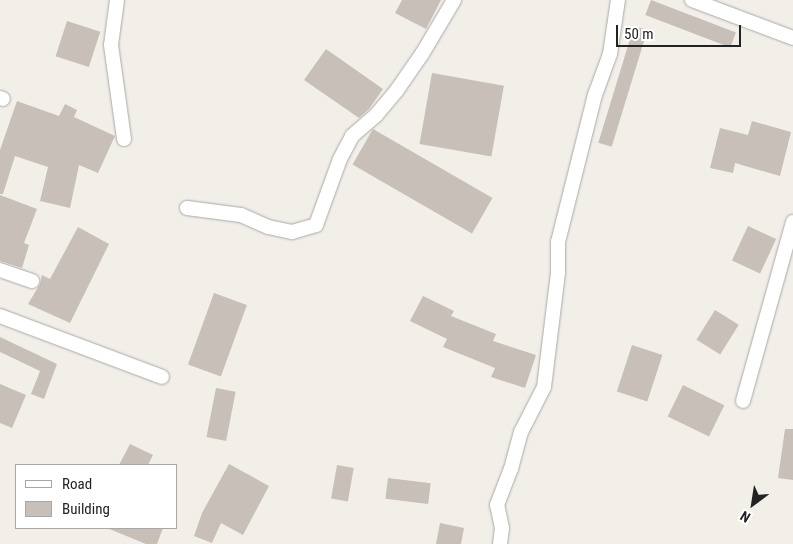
<!DOCTYPE html>
<html>
<head>
<meta charset="utf-8">
<style>
	body { margin:0 }
	#map { position:relative; width:793px; height:544px; overflow:hidden; background:#f2efe9; font-family:"Roboto Condensed",sans-serif }
	div>[style] { position:absolute }
	.building>* { inset:0; background:#c7bfb8; transform-origin:0 0 }
	.roads { filter:drop-shadow(0 0 1px #a9a9a9) drop-shadow(0 0 1px #a9a9a9) }
	.minor>* { height:14px; margin:-7px; padding:0 7px; transform-origin:7px; border-radius:7px; background:#fff }
	span { translate:-50% -50%; white-space:nowrap; text-align:center; line-height:1.15; -webkit-text-stroke:4px #fff; paint-order:stroke }
	.legend { position:absolute; left:15px; top:464px; width:162px; height:65px; box-sizing:border-box; background:#fff; border:1px solid #a7a7a7; margin:0; padding:6px 9px; list-style:none; font-size:15px; color:#222 }
	.legend li { display:flex; align-items:center; gap:10px; height:25px }
	.legend b { width:25px; border:1px solid #a7a7a7 }
	.north { position:absolute; left:728px; top:479px; width:50px; height:50px; -webkit-text-stroke:4px #fff; paint-order:stroke; rotate:211deg; font-size:14px; font-weight:700; line-height:20px; text-align:center; color:#222 }
	.north::after { content:''; display:block; margin:auto; width:18px; height:22px; background:#222; clip-path:polygon(50% 0,100% 100%,50% 72%,0 100%) }
	.scale { position:absolute; left:616px; top:25px; width:125px; height:22px; box-sizing:border-box; border:2px solid #222; border-top:0; padding-left:6px; font-size:15px; line-height:18px; white-space:nowrap; color:#222; -webkit-text-stroke:4px #fff; paint-order:stroke }
</style>
</head>
<body>
<div id="map">
	<div class="building">
		<i style="clip-path:polygon(402px 0,441px 0,426px 29px,395px 13px)"></i>
		<i style="left:651px;top:0;width:91px;height:16px;rotate:21deg"></i>
		<i style="left:67px;top:21px;width:35px;height:37px;rotate:18deg"></i>
		<i style="left:634px;top:26px;width:14px;height:122px;rotate:17deg"></i>
		<i style="clip-path:polygon(326px 49px,383px 89px,369px 109px,359px 118px,304px 80px)"></i>
		<i style="left:432px;top:73px;width:73px;height:72px;rotate:10deg"></i>
		<i style="clip-path:polygon(17px 101px,59px 116px,65px 104px,77px 110px,74px 117px,115px 136px,98px 173px,79px 165px,70px 208px,40px 201px,48px 167px,15px 156px,3px 194px,0 194px,0 150px)"></i>
		<i style="clip-path:polygon(752px 121px,791px 132px,780px 176px,735px 163px,733px 173px,710px 168px,720px 128px,748px 135px)"></i>
		<i style="left:373px;top:129px;width:138px;height:41px;rotate:30deg"></i>
		<i style="clip-path:polygon(0 195px,37px 209px,24px 243px,29px 245px,22px 268px,0 261px)"></i>
		<i style="left:748px;top:226px;width:31px;height:38px;rotate:25deg"></i>
		<i style="clip-path:polygon(78px 227px,109px 244px,70px 323px,28px 304px,40px 284px,42px 275px,50px 279px)"></i>
		<i style="left:214px;top:293px;width:35px;height:76px;rotate:20deg"></i>
		<i style="clip-path:polygon(423px 296px,454px 311px,451px 316px,496px 334px,493px 341px,536px 355px,525px 388px,491px 377px,495px 368px,443px 347px,447px 339px,410px 321px)"></i>
		<i style="left:715px;top:310px;width:28px;height:35px;rotate:32deg"></i>
		<i style="clip-path:polygon(0 337px,57px 364px,44px 399px,31px 394px,40px 371px,0 352px)"></i>
		<i style="left:632px;top:345px;width:32px;height:49px;rotate:18deg"></i>
		<i style="clip-path:polygon(0 384px,26px 395px,12px 428px,0 423px)"></i>
		<i style="left:683px;top:385px;width:46px;height:35px;rotate:26deg"></i>
		<i style="left:216px;top:388px;width:20px;height:50px;rotate:11deg"></i>
		<i style="clip-path:polygon(785px 429px,793px 429px,793px 480px,778px 478px)"></i>
		<i style="clip-path:polygon(130px 444px,153px 455px,148px 465px,119px 465px)"></i>
		<i style="clip-path:polygon(229px 464px,269px 486px,243px 535px,221px 523px,212px 543px,194px 536px,202px 513px)"></i>
		<i style="left:337px;top:465px;width:17px;height:34px;rotate:10deg"></i>
		<i style="left:388px;top:478px;width:43px;height:21px;rotate:7deg"></i>
		<i style="clip-path:polygon(440px 523px,464px 528px,461px 544px,436px 544px)"></i>
		<i style="clip-path:polygon(107px 528px,163px 528px,157px 544px,146px 544px)"></i>
	</div>
	<div class="roads">
		<div class="minor">
			<i style="left:117px;top:0;width:45px;rotate:97.6deg"></i>
			<i style="left:111px;top:45px;width:95px;rotate:82.1deg"></i>
			<i style="left:692px;top:0;width:108px;rotate:20.6deg"></i>
			<i style="left:0;top:98px;width:3px;rotate:18deg"></i>
			<i style="left:187px;top:208px;width:54px;rotate:7.4deg"></i>
			<i style="left:241px;top:215px;width:30px;rotate:24deg"></i>
			<i style="left:268px;top:227px;width:25px;rotate:12deg"></i>
			<i style="left:292px;top:232px;width:25px;rotate:-16deg"></i>
			<i style="left:316px;top:225px;width:70px;rotate:-70deg"></i>
			<i style="left:340px;top:159px;width:26px;rotate:-62deg"></i>
			<i style="left:352px;top:136px;width:33px;rotate:-41deg"></i>
			<i style="left:377px;top:114px;width:31px;rotate:-50deg"></i>
			<i style="left:397px;top:90px;width:44px;rotate:-55.2deg"></i>
			<i style="left:422px;top:54px;width:63px;rotate:-59.3deg"></i>
			<i style="left:0;top:270px;width:34px;rotate:19deg"></i>
			<i style="left:0;top:316px;width:173px;rotate:20.6deg"></i>
			<i style="left:743px;top:401px;width:186px;rotate:-74.4deg"></i>
			<i style="left:500px;top:544px;width:16px;rotate:-83deg"></i>
			<i style="left:502px;top:528px;width:24px;rotate:-102deg"></i>
			<i style="left:497px;top:505px;width:39px;rotate:-69deg"></i>
			<i style="left:511px;top:469px;width:38px;rotate:-75deg"></i>
			<i style="left:521px;top:432px;width:51px;rotate:-62.9deg"></i>
			<i style="left:544px;top:387px;width:115px;rotate:-83deg"></i>
			<i style="left:558px;top:273px;width:31px;rotate:-90deg"></i>
			<i style="left:558px;top:242px;width:152px;rotate:-75.9deg"></i>
			<i style="left:595px;top:95px;width:44px;rotate:-69.9deg"></i>
			<i style="left:610px;top:54px;width:55px;rotate:-81.6deg"></i>
		</div>
	</div>
	<ul class="legend">
	<li><b style="height:6px;background:#fff"></b>Road</li>
	<li><b style="height:14px;background:#c7bfb8"></b>Building</li>
	</ul>
	<div class="north">N</div>
	<div class="scale">50 m</div>
</div>
</body>
</html>
